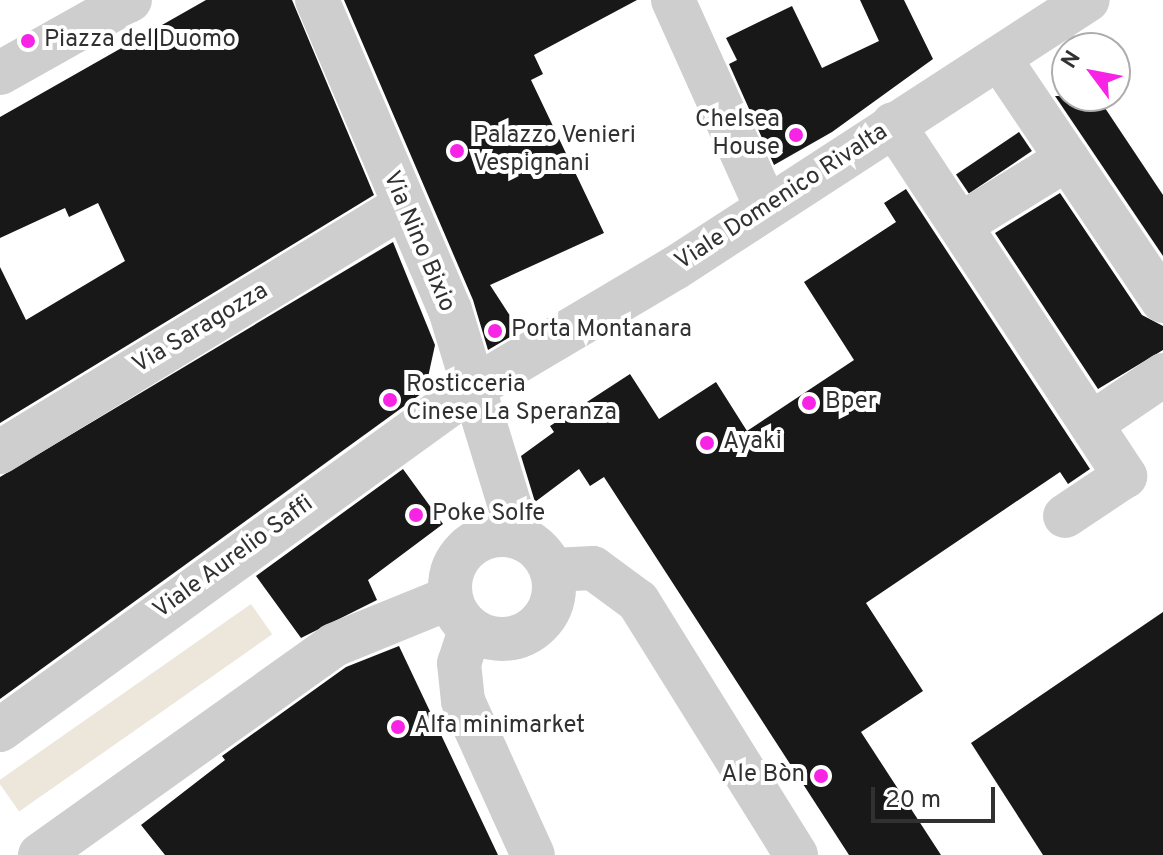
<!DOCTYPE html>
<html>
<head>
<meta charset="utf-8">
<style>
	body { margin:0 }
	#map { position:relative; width:1163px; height:855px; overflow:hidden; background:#fff; font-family:Overpass,sans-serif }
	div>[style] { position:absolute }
	.green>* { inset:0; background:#ede6db; transform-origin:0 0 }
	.building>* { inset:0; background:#181818; transform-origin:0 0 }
	.minor>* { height:44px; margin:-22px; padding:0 22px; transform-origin:22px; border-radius:22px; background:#cecece }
	.minor>.ring { margin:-22px; padding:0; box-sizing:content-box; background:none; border:44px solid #cecece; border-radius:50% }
	.dots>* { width:22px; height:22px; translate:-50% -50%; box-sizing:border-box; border:4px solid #fff; border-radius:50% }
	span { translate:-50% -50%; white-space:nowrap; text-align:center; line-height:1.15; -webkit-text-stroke:8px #fff; paint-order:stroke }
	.poi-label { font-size:24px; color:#313131 }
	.left { translate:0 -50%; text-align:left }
	.right { translate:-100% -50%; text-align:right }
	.street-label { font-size:24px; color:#313131 }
	.north { position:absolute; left:1051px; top:32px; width:80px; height:80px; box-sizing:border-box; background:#fff; border:2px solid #adadad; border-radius:50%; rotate:302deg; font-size:22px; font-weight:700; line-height:32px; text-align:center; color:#313131 }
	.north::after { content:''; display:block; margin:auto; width:28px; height:36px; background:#f724e5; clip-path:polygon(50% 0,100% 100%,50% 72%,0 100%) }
	.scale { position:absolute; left:871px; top:787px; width:124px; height:36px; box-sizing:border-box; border:4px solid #313131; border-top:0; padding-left:10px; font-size:24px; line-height:28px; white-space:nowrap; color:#313131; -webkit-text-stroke:6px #fff; paint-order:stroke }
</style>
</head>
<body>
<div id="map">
	<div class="green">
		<i style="left:251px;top:604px;width:37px;height:309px;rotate:55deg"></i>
	</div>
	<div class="building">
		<i style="clip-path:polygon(206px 0,292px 0,374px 195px,0 423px,0 267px,26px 320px,125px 261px,98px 203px,69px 217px,65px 208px,0 238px,0 117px)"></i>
		<i style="clip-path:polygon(344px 0,637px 0,534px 55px,543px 74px,531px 80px,604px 233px,490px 285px,520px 331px,488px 350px,473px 300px)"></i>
		<i style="clip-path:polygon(860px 0,904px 0,933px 59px,832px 132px,774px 165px,729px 64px,737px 60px,726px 38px,792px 6px,822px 68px,879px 41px)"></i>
		<i style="clip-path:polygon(1055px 96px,1097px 96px,1163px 195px,1163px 256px)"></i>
		<i style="left:1019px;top:132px;width:23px;height:76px;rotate:56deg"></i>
		<i style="clip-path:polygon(906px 189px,1090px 469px,1068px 484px,1060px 472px,866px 603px,923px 691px,861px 732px,941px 855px,849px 855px,604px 477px,590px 486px,579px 469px,535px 502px,521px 456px,554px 432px,550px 426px,630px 374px,659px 419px,716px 382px,747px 431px,854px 360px,804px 282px,896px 222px,884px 203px)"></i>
		<i style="clip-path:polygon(1060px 193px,1142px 315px,1163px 326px,1163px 350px,1098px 389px,995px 233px)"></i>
		<i style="clip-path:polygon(393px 242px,435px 345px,425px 391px,0 699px,0 477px)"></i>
		<i style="clip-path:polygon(403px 469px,443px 524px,368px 580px,377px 600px,301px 638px,256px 576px)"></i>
		<i style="clip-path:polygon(1163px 612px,1163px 855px,1043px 855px,971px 743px)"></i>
		<i style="clip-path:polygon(399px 646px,498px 855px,165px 855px,141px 825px,225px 760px,222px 756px,346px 667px)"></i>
	</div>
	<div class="minor">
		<i style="left:317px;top:0;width:337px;rotate:66.8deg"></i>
		<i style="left:450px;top:310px;width:236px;rotate:73deg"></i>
		<i style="left:673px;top:0;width:225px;rotate:65.8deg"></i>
		<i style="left:999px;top:58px;width:293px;rotate:56deg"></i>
		<i style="left:0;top:73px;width:149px;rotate:-29.3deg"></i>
		<i style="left:893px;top:124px;width:422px;rotate:56.6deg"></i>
		<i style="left:1125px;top:476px;width:72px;rotate:146.3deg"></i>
		<i style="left:960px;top:225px;width:126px;rotate:-31.7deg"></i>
		<i style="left:1091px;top:424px;width:87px;rotate:-34.2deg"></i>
		<i style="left:0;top:452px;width:471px;rotate:-31.4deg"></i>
		<i class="ring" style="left:450px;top:535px;width:60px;height:60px"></i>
		<i style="left:553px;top:570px;width:40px;rotate:-2.9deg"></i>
		<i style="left:593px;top:568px;width:56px;rotate:36.3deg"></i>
		<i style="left:638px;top:601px;width:299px;rotate:58.1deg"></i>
		<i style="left:470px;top:630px;width:35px;rotate:108deg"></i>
		<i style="left:459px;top:663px;width:38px;rotate:84deg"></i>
		<i style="left:463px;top:701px;width:169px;rotate:65.6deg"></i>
		<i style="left:0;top:730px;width:581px;rotate:-35.9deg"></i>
		<i style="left:471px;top:389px;width:237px;rotate:-30.7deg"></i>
		<i style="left:675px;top:268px;width:492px;rotate:-33deg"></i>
		<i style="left:40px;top:855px;width:361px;rotate:-35.5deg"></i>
		<i style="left:334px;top:645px;width:125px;rotate:-22.1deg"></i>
	</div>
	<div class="dots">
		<i style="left:28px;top:41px;background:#f724e5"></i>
		<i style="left:796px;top:135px;background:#f724e5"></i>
		<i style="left:457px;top:151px;background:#f724e5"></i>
		<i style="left:495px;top:331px;background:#f724e5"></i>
		<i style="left:390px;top:400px;background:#f724e5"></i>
		<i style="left:809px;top:403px;background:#f724e5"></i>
		<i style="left:707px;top:443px;background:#f724e5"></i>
		<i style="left:416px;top:515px;background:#f724e5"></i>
		<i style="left:398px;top:727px;background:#f724e5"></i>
		<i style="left:821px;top:776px;background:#f724e5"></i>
	</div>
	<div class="poi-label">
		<span class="left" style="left:44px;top:41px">Piazza del Duomo</span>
		<span class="right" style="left:780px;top:135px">Chelsea<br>House</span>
		<span class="left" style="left:473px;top:151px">Palazzo Venieri<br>Vespignani</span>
		<span class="left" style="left:511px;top:331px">Porta Montanara</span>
		<span class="left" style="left:406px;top:400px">Rosticceria<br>Cinese La Speranza</span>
		<span class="left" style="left:825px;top:403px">Bper</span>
		<span class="left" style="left:723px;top:443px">Ayaki</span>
		<span class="left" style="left:432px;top:515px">Poke Solfe</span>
		<span class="left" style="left:414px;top:727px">Alfa minimarket</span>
		<span class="right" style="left:805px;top:776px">Ale Bòn</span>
	</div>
	<div class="street-label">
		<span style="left:782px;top:198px;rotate:-33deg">Viale Domenico Rivalta</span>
		<span style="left:418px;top:242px;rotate:67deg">Via Nino Bixio</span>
		<span style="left:201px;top:329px;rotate:-31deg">Via Saragozza</span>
		<span style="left:234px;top:558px;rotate:-36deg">Viale Aurelio Saffi</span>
	</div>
	<div class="north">N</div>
	<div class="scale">20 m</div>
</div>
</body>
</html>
